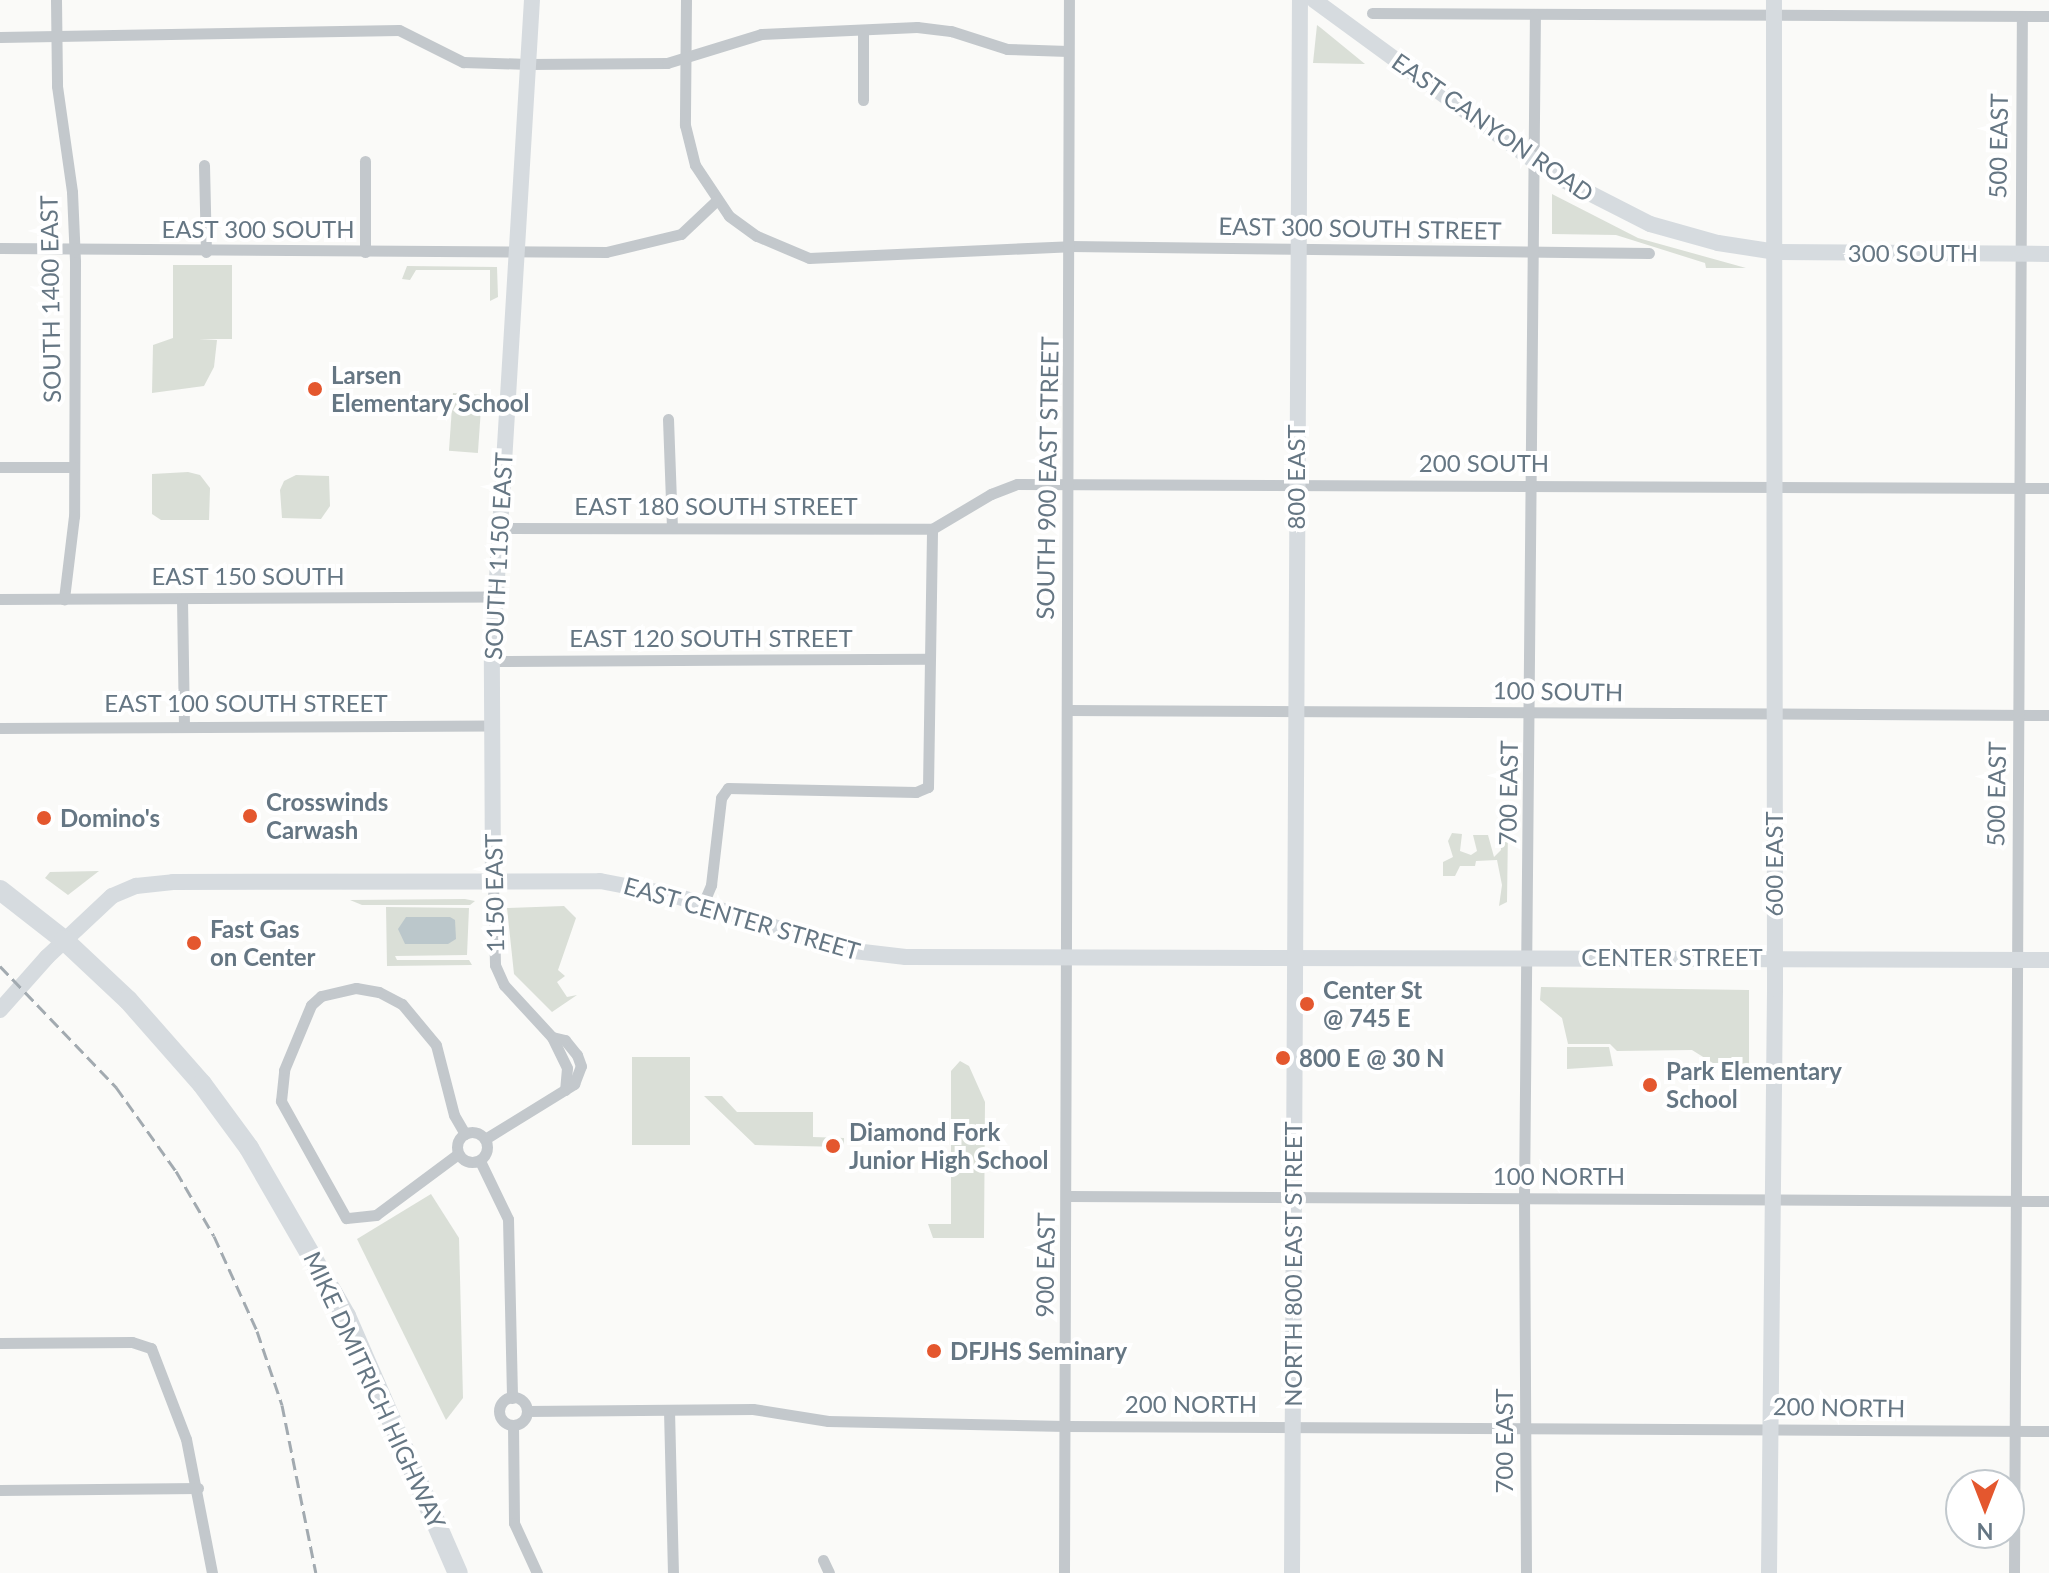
<!DOCTYPE html>
<html>
<head>
<meta charset="utf-8">
<style>
	body { margin:0 }
	#map { position:relative; width:2049px; height:1573px; overflow:hidden; background:#fafaf8; font-family:Lato,sans-serif }
	div>[style] { position:absolute }
	.green>* { inset:0; background:#dadfd7; transform-origin:0 0 }
	.water>* { inset:0; background:#bbc7cb }
	.street>* { height:11px; margin:-5.5px; padding:0 5.5px; transform-origin:5.5px; border-radius:5.5px; background:#c3c8cc }
	.street>.ring { margin:-5.5px; padding:0; box-sizing:content-box; background:none; border:11px solid #c3c8cc; border-radius:50% }
	.secondary>* { height:16px; margin:-8px; padding:0 8px; transform-origin:8px; border-radius:8px; background:#d6dbdf }
	.highway>* { height:20px; margin:-10px; padding:0 10px; transform-origin:10px; border-radius:10px; background:#d6dbdf }
	.rail>* { height:3px; margin-top:-1.5px; transform-origin:0; background:repeating-linear-gradient(90deg,#a2aab0 0 12px,transparent 0 18px) }
	.dots>* { width:22px; height:22px; translate:-50% -50%; box-sizing:border-box; border:4px solid #fff; border-radius:50% }
	span { translate:-50% -50%; white-space:nowrap; text-align:center; line-height:1.15; -webkit-text-stroke:8px #fff; paint-order:stroke }
	.street-label { font-size:24px; color:#657683 }
	.poi-label { font-size:24px; color:#657683; font-weight:700 }
	.left { translate:0 -50%; text-align:left }
	.north { position:absolute; left:1945px; top:1469px; width:80px; height:80px; box-sizing:border-box; background:#fff; border:2px solid #c1c8cd; border-radius:50%; rotate:180deg; font-size:22px; font-weight:700; line-height:32px; text-align:center; color:#657683 }
	.north::after { content:''; display:block; margin:auto; width:28px; height:36px; background:#e4572e; clip-path:polygon(50% 0,100% 100%,50% 72%,0 100%) }
</style>
</head>
<body>
<div id="map">
	<div class="green">
		<i style="clip-path:polygon(1317px 25px,1321px 28px,1365px 64px,1313px 63px)"></i>
		<i style="clip-path:polygon(1552px 194px,1638px 238px,1746px 268px,1706px 268px,1705px 263px,1616px 235px,1552px 234px)"></i>
		<i style="clip-path:polygon(173px 265px,232px 265px,232px 339px,199px 339px,217px 340px,214px 367px,204px 386px,152px 393px,153px 345px,173px 338px)"></i>
		<i style="clip-path:polygon(407px 266px,497px 267px,498px 297px,490px 301px,490px 270px,416px 270px,410px 280px,402px 279px)"></i>
		<i style="left:453px;top:393px;width:29px;height:58px;rotate:4deg"></i>
		<i style="clip-path:polygon(188px 472px,200px 475px,210px 488px,209px 520px,161px 520px,152px 514px,152px 474px)"></i>
		<i style="clip-path:polygon(296px 475px,329px 476px,330px 506px,321px 519px,282px 518px,280px 490px,284px 481px)"></i>
		<i style="clip-path:polygon(1508px 829px,1507px 902px,1499px 906px,1502px 885px,1497px 860px,1476px 861px,1475px 866px,1460px 866px,1455px 876px,1443px 876px,1443px 862px,1453px 857px,1448px 841px,1452px 833px,1462px 834px,1460px 851px,1471px 855px,1477px 851px,1473px 835px,1488px 835px,1494px 857px,1501px 850px,1499px 831px)"></i>
		<i style="clip-path:polygon(99px 871px,68px 895px,45px 878px,50px 872px)"></i>
		<i style="clip-path:polygon(350px 900px,465px 899px,475px 901px,470px 905px,362px 905px)"></i>
		<i style="clip-path:polygon(564px 906px,576px 918px,558px 970px,565px 976px,557px 982px,567px 997px,577px 995px,552px 1012px,514px 974px,507px 908px)"></i>
		<i style="clip-path:polygon(386px 907px,469px 908px,467px 955px,395px 956px,397px 960px,469px 960px,472px 965px,387px 966px)"></i>
		<i style="clip-path:polygon(1541px 987px,1749px 990px,1749px 1068px,1724px 1070px,1692px 1050px,1617px 1051px,1610px 1044px,1568px 1044px,1562px 1018px,1540px 1000px)"></i>
		<i style="clip-path:polygon(1567px 1047px,1609px 1047px,1613px 1066px,1567px 1069px)"></i>
		<i style="left:632px;top:1057px;width:58px;height:88px"></i>
		<i style="clip-path:polygon(960px 1061px,969px 1066px,985px 1102px,984px 1238px,933px 1238px,928px 1224px,951px 1224px,951px 1071px)"></i>
		<i style="clip-path:polygon(704px 1096px,722px 1096px,737px 1112px,813px 1112px,813px 1137px,844px 1138px,844px 1147px,755px 1145px)"></i>
		<i style="clip-path:polygon(431px 1194px,459px 1238px,463px 1398px,446px 1420px,357px 1239px)"></i>
	</div>
	<div class="water">
		<i style="clip-path:polygon(406px 917px,450px 917px,455px 920px,456px 939px,448px 944px,405px 944px,398px 929px)"></i>
	</div>
	<div class="street">
		<i style="left:56px;top:0;width:86px;rotate:89.3deg"></i>
		<i style="left:57px;top:86px;width:107px;rotate:81.9deg"></i>
		<i style="left:72px;top:192px;width:70px;rotate:87.5deg"></i>
		<i style="left:75px;top:262px;width:254px;rotate:90.2deg"></i>
		<i style="left:74px;top:516px;width:84px;rotate:96.9deg"></i>
		<i style="left:686px;top:0;width:125px;rotate:90.5deg"></i>
		<i style="left:685px;top:125px;width:41px;rotate:76deg"></i>
		<i style="left:695px;top:165px;width:61px;rotate:56.3deg"></i>
		<i style="left:729px;top:216px;width:34px;rotate:36deg"></i>
		<i style="left:757px;top:236px;width:56px;rotate:22.9deg"></i>
		<i style="left:809px;top:258px;width:261px;rotate:-2.6deg"></i>
		<i style="left:1070px;top:246px;width:579px;rotate:0.69deg"></i>
		<i style="left:1372px;top:13px;width:677px;rotate:0.25deg"></i>
		<i style="left:0;top:37px;width:399px;rotate:-1deg"></i>
		<i style="left:399px;top:30px;width:72px;rotate:26.6deg"></i>
		<i style="left:463px;top:62px;width:66px;rotate:1.7deg"></i>
		<i style="left:529px;top:64px;width:138px;rotate:-0.4deg"></i>
		<i style="left:667px;top:63px;width:98px;rotate:-17.1deg"></i>
		<i style="left:761px;top:34px;width:156px;rotate:-2.6deg"></i>
		<i style="left:917px;top:27px;width:34px;rotate:7deg"></i>
		<i style="left:951px;top:31px;width:59px;rotate:17.8deg"></i>
		<i style="left:1007px;top:49px;width:61px;rotate:1.9deg"></i>
		<i style="left:863px;top:100px;width:69px;rotate:-90deg"></i>
		<i style="left:365px;top:161px;width:91px;rotate:90deg"></i>
		<i style="left:204px;top:165px;width:87px;rotate:88.7deg"></i>
		<i style="left:0;top:248px;width:606px;rotate:0.38deg"></i>
		<i style="left:606px;top:252px;width:77px;rotate:-13.5deg"></i>
		<i style="left:681px;top:234px;width:48px;rotate:-43.3deg"></i>
		<i style="left:668px;top:419px;width:109px;rotate:87.9deg"></i>
		<i style="left:0;top:467px;width:74px"></i>
		<i style="left:500px;top:528px;width:432px;rotate:0.1deg"></i>
		<i style="left:932px;top:529px;width:69px;rotate:-30.7deg"></i>
		<i style="left:991px;top:494px;width:28px;rotate:-21deg"></i>
		<i style="left:1017px;top:484px;width:1032px;rotate:0.22deg"></i>
		<i style="left:0;top:599px;width:496px;rotate:-0.3deg"></i>
		<i style="left:182px;top:599px;width:125px;rotate:89.1deg"></i>
		<i style="left:492px;top:661px;width:438px;rotate:-0.3deg"></i>
		<i style="left:1067px;top:710px;width:982px;rotate:0.29deg"></i>
		<i style="left:0;top:728px;width:493px;rotate:-0.3deg"></i>
		<i style="left:493px;top:882px;width:83px;rotate:88.6deg"></i>
		<i style="left:495px;top:965px;width:22px;rotate:66deg"></i>
		<i style="left:504px;top:985px;width:71px;rotate:47.3deg"></i>
		<i style="left:552px;top:1037px;width:34px;rotate:64deg"></i>
		<i style="left:567px;top:1068px;width:22px;rotate:95deg"></i>
		<i style="left:703px;top:904px;width:21px;rotate:-67deg"></i>
		<i style="left:711px;top:885px;width:88px;rotate:-83.4deg"></i>
		<i style="left:721px;top:798px;width:12px;rotate:-55deg"></i>
		<i style="left:728px;top:788px;width:188px;rotate:1.2deg"></i>
		<i style="left:916px;top:792px;width:13px;rotate:-23deg"></i>
		<i style="left:928px;top:787px;width:258px;rotate:-89.1deg"></i>
		<i class="ring" style="left:457px;top:1132px;width:19px;height:19px"></i>
		<i style="left:485px;top:1139px;width:105px;rotate:-31.7deg"></i>
		<i style="left:574px;top:1084px;width:19px;rotate:-69deg"></i>
		<i style="left:581px;top:1066px;width:12px;rotate:-110deg"></i>
		<i style="left:577px;top:1055px;width:19px;rotate:-129deg"></i>
		<i style="left:565px;top:1040px;width:13px;rotate:-167deg"></i>
		<i style="left:458px;top:1154px;width:102px;rotate:143.4deg"></i>
		<i style="left:376px;top:1215px;width:30px;rotate:174deg"></i>
		<i style="left:346px;top:1218px;width:134px;rotate:-119.1deg"></i>
		<i style="left:281px;top:1101px;width:31px;rotate:-84deg"></i>
		<i style="left:284px;top:1070px;width:70px;rotate:-67.4deg"></i>
		<i style="left:311px;top:1005px;width:13px;rotate:-42deg"></i>
		<i style="left:321px;top:996px;width:36px;rotate:-13deg"></i>
		<i style="left:356px;top:988px;width:23px;rotate:10deg"></i>
		<i style="left:379px;top:992px;width:26px;rotate:28deg"></i>
		<i style="left:402px;top:1004px;width:53px;rotate:50.3deg"></i>
		<i style="left:436px;top:1045px;width:72px;rotate:75.6deg"></i>
		<i style="left:454px;top:1115px;width:22px;rotate:60deg"></i>
		<i style="left:480px;top:1161px;width:64px;rotate:64.2deg"></i>
		<i style="left:508px;top:1219px;width:179px;rotate:88.7deg"></i>
		<i style="left:1068px;top:1196px;width:981px;rotate:0.29deg"></i>
		<i style="left:0;top:1343px;width:132px;rotate:-0.4deg"></i>
		<i style="left:132px;top:1342px;width:20px;rotate:18deg"></i>
		<i style="left:151px;top:1348px;width:97px;rotate:69deg"></i>
		<i style="left:186px;top:1439px;width:136px;rotate:79deg"></i>
		<i class="ring" style="left:499px;top:1397px;width:17px;height:17px"></i>
		<i style="left:669px;top:1410px;width:163px;rotate:88.6deg"></i>
		<i style="left:527px;top:1411px;width:226px;rotate:-0.5deg"></i>
		<i style="left:753px;top:1409px;width:76px;rotate:9.1deg"></i>
		<i style="left:828px;top:1421px;width:238px;rotate:1.2deg"></i>
		<i style="left:1066px;top:1426px;width:983px;rotate:0.29deg"></i>
		<i style="left:513px;top:1425px;width:98px;rotate:89.4deg"></i>
		<i style="left:514px;top:1523px;width:55px;rotate:65.3deg"></i>
		<i style="left:0;top:1490px;width:198px;rotate:-0.6deg"></i>
		<i style="left:823px;top:1560px;width:14px;rotate:65deg"></i>
		<i style="left:1064px;top:1573px;width:1573px;rotate:-89.82deg"></i>
		<i style="left:1526px;top:1573px;width:375px;rotate:-90.3deg"></i>
		<i style="left:1524px;top:1198px;width:1184px;rotate:-89.47deg"></i>
		<i style="left:2014px;top:1573px;width:1557px;rotate:-89.71deg"></i>
	</div>
	<div class="secondary">
		<i style="left:1314px;top:0;width:293px;rotate:36.2deg"></i>
		<i style="left:1550px;top:173px;width:112px;rotate:27deg"></i>
		<i style="left:1650px;top:224px;width:71px;rotate:15.6deg"></i>
		<i style="left:1718px;top:243px;width:59px;rotate:8.8deg"></i>
		<i style="left:1776px;top:252px;width:273px;rotate:0.4deg"></i>
		<i style="left:493px;top:882px;width:221px;rotate:-90.3deg"></i>
		<i style="left:492px;top:661px;width:662px;rotate:-86.54deg"></i>
		<i style="left:0;top:1010px;width:71px;rotate:-48.4deg"></i>
		<i style="left:47px;top:957px;width:89px;rotate:-43.2deg"></i>
		<i style="left:112px;top:896px;width:26px;rotate:-23deg"></i>
		<i style="left:136px;top:886px;width:37px;rotate:-6deg"></i>
		<i style="left:173px;top:882px;width:427px;rotate:-0.1deg"></i>
		<i style="left:600px;top:881px;width:74px;rotate:10.9deg"></i>
		<i style="left:673px;top:895px;width:182px;rotate:17.6deg"></i>
		<i style="left:846px;top:950px;width:60px;rotate:6.7deg"></i>
		<i style="left:906px;top:957px;width:1143px;rotate:0.15deg"></i>
		<i style="left:1292px;top:1573px;width:1573px;rotate:-89.71deg"></i>
		<i style="left:1769px;top:1573px;width:584px;rotate:-89.41deg"></i>
		<i style="left:1775px;top:989px;width:989px;rotate:-90.06deg"></i>
	</div>
	<div class="highway">
		<i style="left:0;top:890px;width:81px;rotate:38deg"></i>
		<i style="left:64px;top:940px;width:88px;rotate:43.2deg"></i>
		<i style="left:128px;top:1000px;width:112px;rotate:48.6deg"></i>
		<i style="left:202px;top:1084px;width:79px;rotate:53.7deg"></i>
		<i style="left:249px;top:1148px;width:194px;rotate:60deg"></i>
		<i style="left:346px;top:1316px;width:280px;rotate:66.5deg"></i>
	</div>
	<div class="rail">
		<i style="left:0;top:966px;width:168px;rotate:46.2deg"></i>
		<i style="left:116px;top:1087px;width:103px;rotate:54.5deg"></i>
		<i style="left:176px;top:1171px;width:75px;rotate:59.7deg"></i>
		<i style="left:214px;top:1236px;width:104px;rotate:65.6deg"></i>
		<i style="left:257px;top:1331px;width:78px;rotate:71.3deg"></i>
		<i style="left:282px;top:1405px;width:171px;rotate:78.6deg"></i>
	</div>
	<div class="dots">
		<i style="left:315px;top:389px;background:#e4572e"></i>
		<i style="left:250px;top:816px;background:#e4572e"></i>
		<i style="left:44px;top:818px;background:#e4572e"></i>
		<i style="left:194px;top:943px;background:#e4572e"></i>
		<i style="left:1307px;top:1004px;background:#e4572e"></i>
		<i style="left:1283px;top:1058px;background:#e4572e"></i>
		<i style="left:1650px;top:1085px;background:#e4572e"></i>
		<i style="left:833px;top:1146px;background:#e4572e"></i>
		<i style="left:934px;top:1351px;background:#e4572e"></i>
	</div>
	<div class="street-label">
		<span style="left:1493px;top:127px;rotate:35deg">EAST CANYON ROAD</span>
		<span style="left:1998px;top:146px;rotate:-89deg">500 EAST</span>
		<span style="left:1360px;top:228px;rotate:1deg">EAST 300 SOUTH STREET</span>
		<span style="left:258px;top:229px">EAST 300 SOUTH</span>
		<span style="left:1913px;top:253px">300 SOUTH</span>
		<span style="left:50px;top:299px;rotate:-91deg">SOUTH 1400 EAST</span>
		<span style="left:1484px;top:463px">200 SOUTH</span>
		<span style="left:1296px;top:477px;rotate:-90deg">800 EAST</span>
		<span style="left:1047px;top:478px;rotate:-89deg">SOUTH 900 EAST STREET</span>
		<span style="left:716px;top:506px">EAST 180 SOUTH STREET</span>
		<span style="left:498px;top:556px;rotate:-87deg">SOUTH 1150 EAST</span>
		<span style="left:248px;top:576px">EAST 150 SOUTH</span>
		<span style="left:711px;top:638px">EAST 120 SOUTH STREET</span>
		<span style="left:1558px;top:691px;rotate:1deg">100 SOUTH</span>
		<span style="left:246px;top:703px">EAST 100 SOUTH STREET</span>
		<span style="left:1508px;top:793px;rotate:-89deg">700 EAST</span>
		<span style="left:1996px;top:794px;rotate:-89deg">500 EAST</span>
		<span style="left:1774px;top:864px;rotate:-90deg">600 EAST</span>
		<span style="left:494px;top:893px;rotate:-91deg">1150 EAST</span>
		<span style="left:742px;top:918px;rotate:16deg">EAST CENTER STREET</span>
		<span style="left:1672px;top:957px">CENTER STREET</span>
		<span style="left:1559px;top:1176px">100 NORTH</span>
		<span style="left:1293px;top:1264px;rotate:-90deg">NORTH 800 EAST STREET</span>
		<span style="left:1045px;top:1265px;rotate:-89deg">900 EAST</span>
		<span style="left:375px;top:1390px;rotate:65deg">MIKE DMITRICH HIGHWAY</span>
		<span style="left:1191px;top:1404px">200 NORTH</span>
		<span style="left:1839px;top:1407px;rotate:1deg">200 NORTH</span>
		<span style="left:1504px;top:1441px;rotate:-90deg">700 EAST</span>
	</div>
	<div class="poi-label">
		<span class="left" style="left:331px;top:389px">Larsen<br>Elementary School</span>
		<span class="left" style="left:266px;top:816px">Crosswinds<br>Carwash</span>
		<span class="left" style="left:60px;top:818px">Domino's</span>
		<span class="left" style="left:210px;top:943px">Fast Gas<br>on Center</span>
		<span class="left" style="left:1323px;top:1004px">Center St<br>@ 745 E</span>
		<span class="left" style="left:1299px;top:1058px">800 E @ 30 N</span>
		<span class="left" style="left:1666px;top:1085px">Park Elementary<br>School</span>
		<span class="left" style="left:849px;top:1146px">Diamond Fork<br>Junior High School</span>
		<span class="left" style="left:950px;top:1351px">DFJHS Seminary</span>
	</div>
	<div class="north">N</div>
</div>
</body>
</html>
